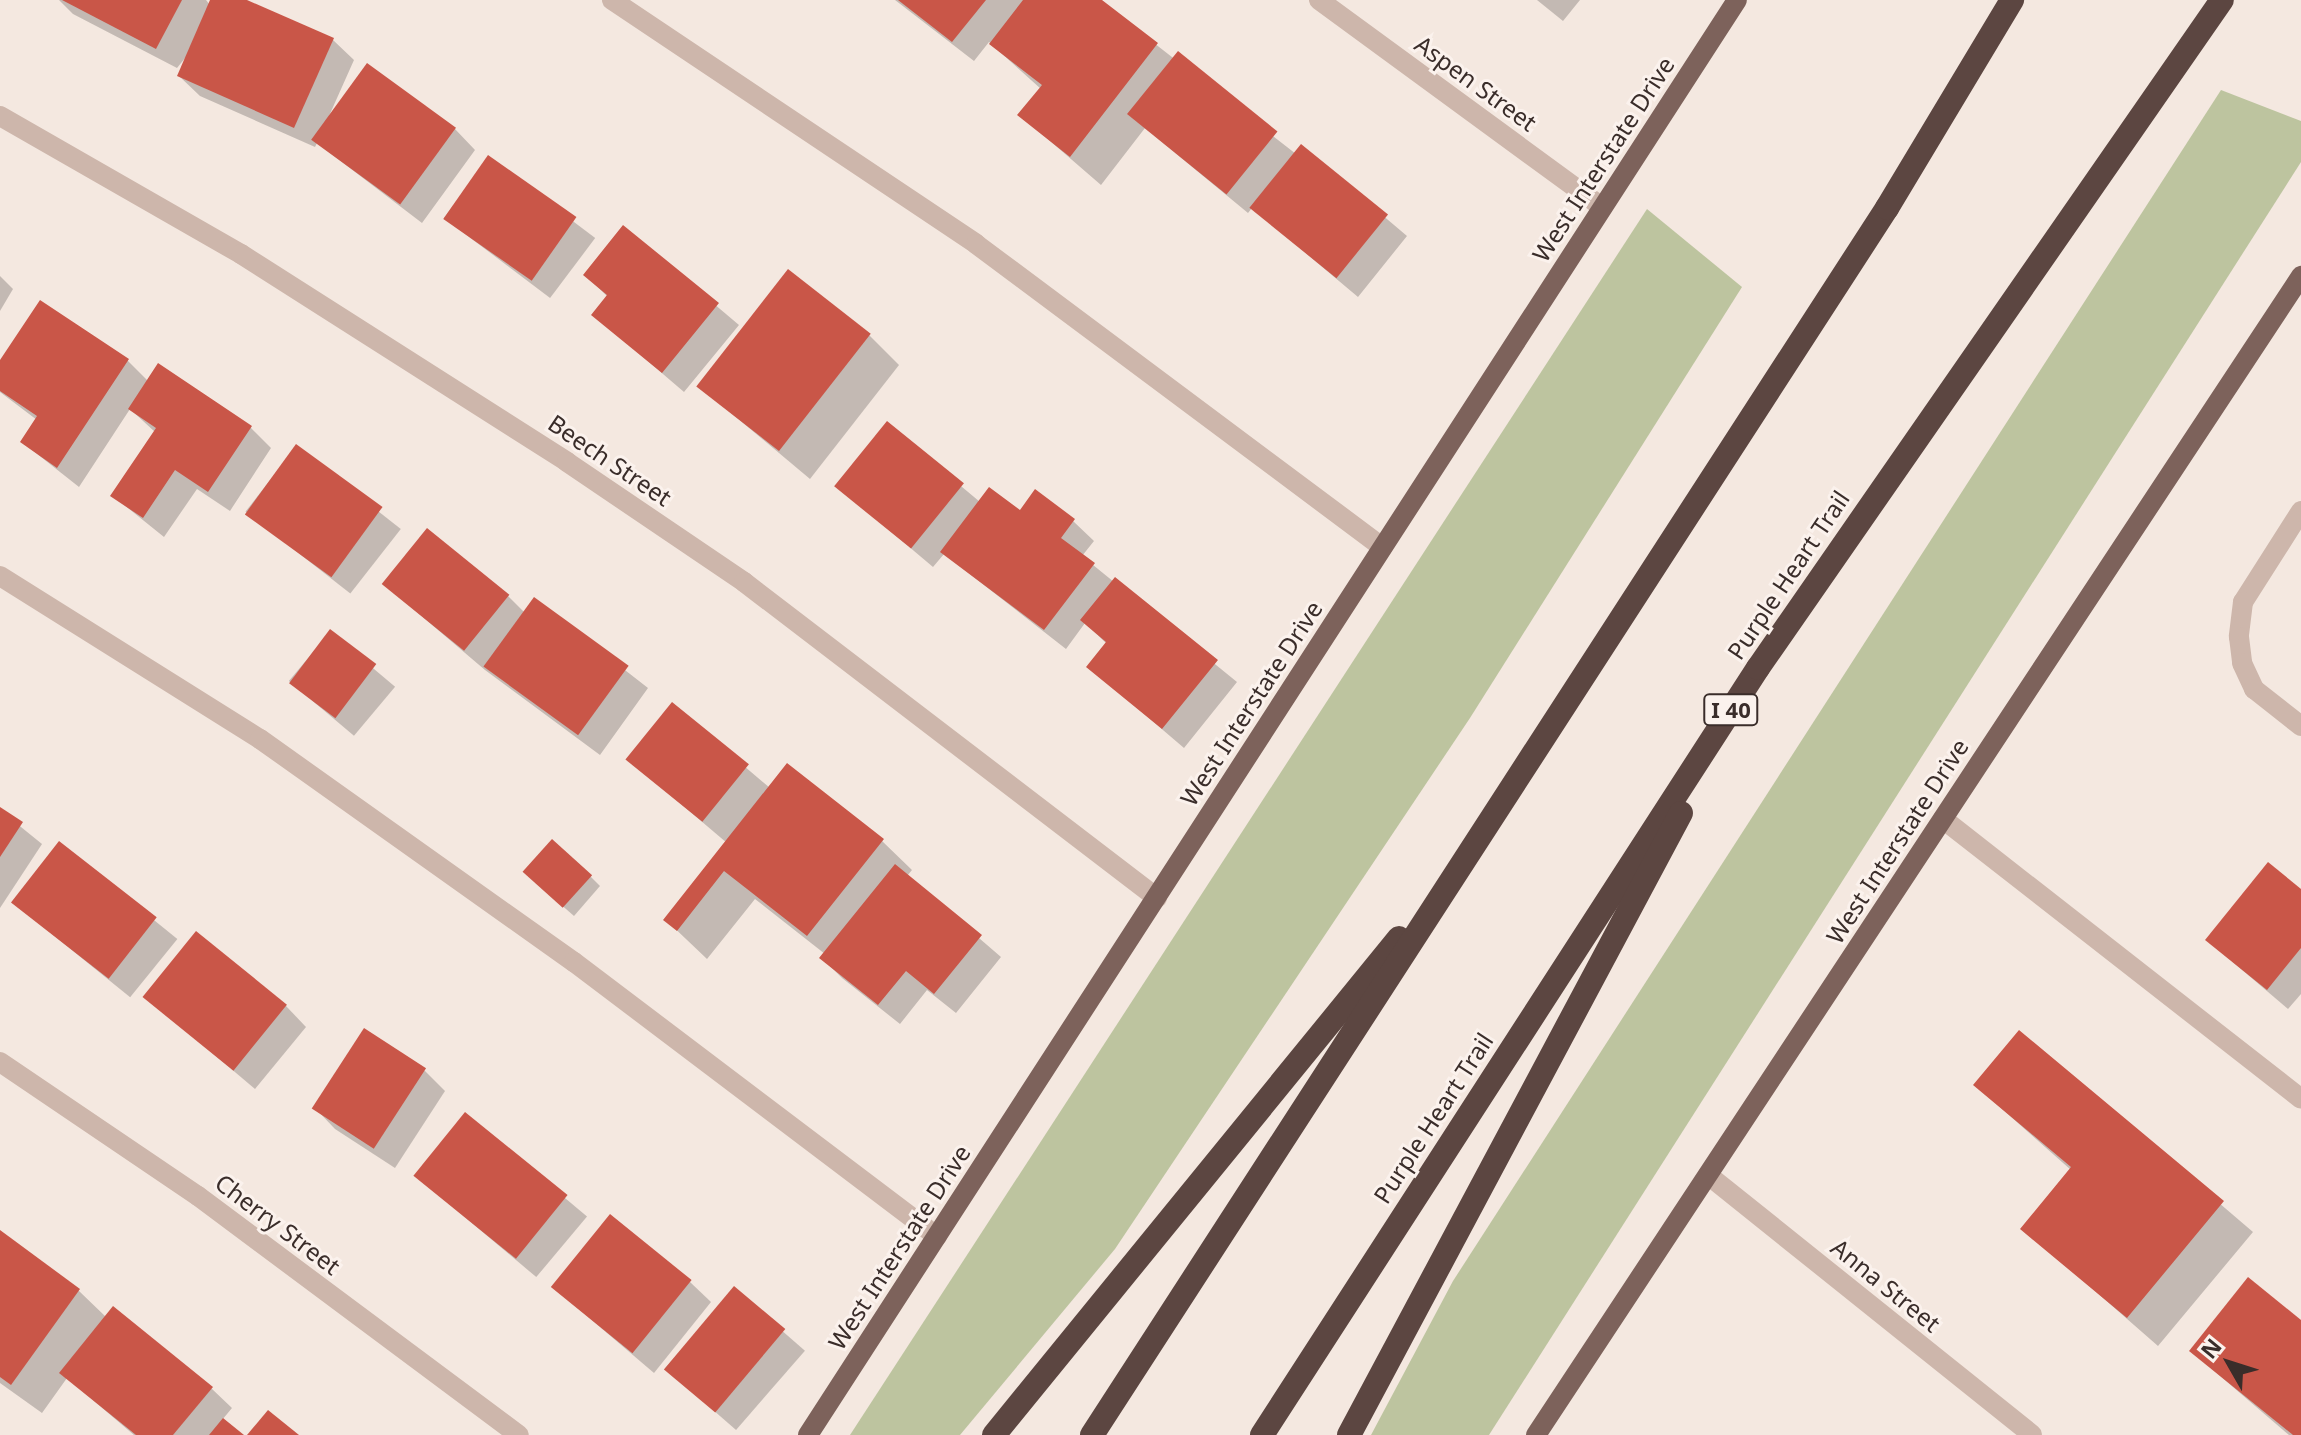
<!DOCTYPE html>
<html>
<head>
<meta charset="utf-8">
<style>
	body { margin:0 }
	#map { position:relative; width:2301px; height:1435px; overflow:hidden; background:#f4e8e0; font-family:"Noto Sans",sans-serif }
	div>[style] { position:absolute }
	.green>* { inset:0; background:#bdc49f }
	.shadow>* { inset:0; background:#0003; transform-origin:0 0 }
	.building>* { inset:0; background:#c95648; transform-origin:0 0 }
	.minor>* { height:20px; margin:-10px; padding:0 10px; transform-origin:10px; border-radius:10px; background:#cdb6ab }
	.major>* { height:20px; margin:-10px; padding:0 10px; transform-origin:10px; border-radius:10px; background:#7d625b }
	.highway>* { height:24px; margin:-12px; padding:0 12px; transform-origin:12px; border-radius:12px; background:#5c4641 }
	span { translate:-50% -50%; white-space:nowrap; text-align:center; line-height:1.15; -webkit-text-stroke:6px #fbf2ed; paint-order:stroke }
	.shield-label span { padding:2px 6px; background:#fbf2ed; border:2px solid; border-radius:6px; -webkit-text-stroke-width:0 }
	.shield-label { font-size:22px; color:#3a2d2a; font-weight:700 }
	.street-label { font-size:24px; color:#3a2d2a }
	.north { position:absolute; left:2189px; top:1323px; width:80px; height:80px; -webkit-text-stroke:6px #fbf2ed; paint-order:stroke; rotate:309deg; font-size:22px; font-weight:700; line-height:32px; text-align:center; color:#3a2d2a }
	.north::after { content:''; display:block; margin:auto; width:28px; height:36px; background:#3a2d2a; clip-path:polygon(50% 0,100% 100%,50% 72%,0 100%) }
</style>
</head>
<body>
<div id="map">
	<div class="green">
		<i style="clip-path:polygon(2221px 90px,2301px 121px,2301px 162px,1489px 1435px,1371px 1435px,1453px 1281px)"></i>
		<i style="clip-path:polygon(1647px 209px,1742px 287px,1470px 718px,1115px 1249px,960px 1435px,850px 1435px)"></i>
	</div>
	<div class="shadow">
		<i style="clip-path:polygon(59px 0,206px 0,210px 5px,212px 0,242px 0,333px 40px,354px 60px,329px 116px,455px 129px,475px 150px,422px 223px,317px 143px,315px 147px,200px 96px,179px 76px,190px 52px,177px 68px,73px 14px)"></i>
		<i style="clip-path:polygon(895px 0,1099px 0,1296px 154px,1302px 147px,1407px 236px,1358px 297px,1252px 208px,1248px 213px,1145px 128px,1101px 185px,1020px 115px,1041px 89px,989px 42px,974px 61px)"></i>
		<i style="clip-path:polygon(1537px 0,1580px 0,1563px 21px)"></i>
		<i style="left:489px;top:158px;width:133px;height:75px;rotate:37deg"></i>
		<i style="clip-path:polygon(623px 227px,739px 325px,684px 392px,594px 315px,608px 297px,585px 275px)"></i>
		<i style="clip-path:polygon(0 276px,13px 289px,0 311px)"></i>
		<i style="clip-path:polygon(41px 302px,128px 361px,148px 381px,158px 366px,251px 428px,271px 448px,230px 511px,197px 489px,164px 537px,113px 496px,155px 432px,130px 409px,79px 487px,22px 442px,37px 420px,0 392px,0 363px)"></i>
		<i style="clip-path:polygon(869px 335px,899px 365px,810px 479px,699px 386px)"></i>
		<i style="clip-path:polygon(887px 424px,980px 502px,1073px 521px,1094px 541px,1082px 556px,1237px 682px,1184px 748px,1088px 666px,1107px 644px,1085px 623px,1066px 649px,944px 554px,933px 567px,837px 486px)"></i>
		<i style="left:296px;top:447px;width:133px;height:82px;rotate:38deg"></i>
		<i style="clip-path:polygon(384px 584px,508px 596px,525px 613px,535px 600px,648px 688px,600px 755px,485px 670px)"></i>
		<i style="left:330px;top:632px;width:85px;height:64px;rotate:40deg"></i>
		<i style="clip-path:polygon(672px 705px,770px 788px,882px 841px,912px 870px,907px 876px,1001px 957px,956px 1013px,927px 990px,900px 1024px,842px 978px,822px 958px,825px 954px,755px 899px,707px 959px,666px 920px,727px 843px,628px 759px)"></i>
		<i style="clip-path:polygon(0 810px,42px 844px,0 908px)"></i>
		<i style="left:60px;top:844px;width:151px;height:75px;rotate:39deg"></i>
		<i style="clip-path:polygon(590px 876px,600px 886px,574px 916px,535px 882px)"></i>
		<i style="clip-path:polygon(2301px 891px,2301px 994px,2288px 1009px,2207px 940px)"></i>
		<i style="clip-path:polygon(145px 996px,286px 1006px,306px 1027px,255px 1089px)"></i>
		<i style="clip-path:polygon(365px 1031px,425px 1071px,445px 1091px,395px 1168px,335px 1129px,315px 1108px)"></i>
		<i style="clip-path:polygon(2019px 1032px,2253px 1232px,2158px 1346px,2023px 1228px,2071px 1170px,1975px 1085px)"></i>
		<i style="left:466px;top:1115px;width:158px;height:79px;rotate:40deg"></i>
		<i style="clip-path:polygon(0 1233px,79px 1291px,106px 1317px,211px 1388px,232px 1408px,222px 1420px,241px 1435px,134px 1435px,67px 1378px,42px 1413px,0 1383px)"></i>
		<i style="clip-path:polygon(690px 1282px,711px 1302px,654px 1373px,553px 1287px)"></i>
		<i style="left:734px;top:1289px;width:94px;height:105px;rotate:41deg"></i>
		<i style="clip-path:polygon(2301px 1323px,2301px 1435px,2289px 1435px,2191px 1351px)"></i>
	</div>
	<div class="building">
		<i style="clip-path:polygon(62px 0,182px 0,156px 49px)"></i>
		<i style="clip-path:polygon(210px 0,247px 0,334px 38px,294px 128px,177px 76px)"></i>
		<i style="clip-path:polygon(898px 0,986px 0,952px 42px)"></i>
		<i style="clip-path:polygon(1023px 0,1102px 0,1158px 43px,1070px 157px,1017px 115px,1042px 85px,989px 44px)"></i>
		<i style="left:1178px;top:51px;width:128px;height:81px;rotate:39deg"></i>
		<i style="left:367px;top:63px;width:110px;height:95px;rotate:36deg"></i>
		<i style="left:1301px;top:144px;width:112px;height:82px;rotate:39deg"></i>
		<i style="left:488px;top:155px;width:108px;height:78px;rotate:35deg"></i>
		<i style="clip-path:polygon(623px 225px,719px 303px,662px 373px,591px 315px,607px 295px,583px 275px)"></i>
		<i style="left:788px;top:269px;width:105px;height:149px;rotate:38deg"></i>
		<i style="clip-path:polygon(40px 300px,129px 359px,57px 468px,20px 442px,37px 416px,0 391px,0 360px)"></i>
		<i style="clip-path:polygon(158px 363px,252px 426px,208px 492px,175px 470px,143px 518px,110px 496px,156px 428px,128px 409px)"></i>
		<i style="left:887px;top:421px;width:99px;height:84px;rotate:39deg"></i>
		<i style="left:296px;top:444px;width:107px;height:87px;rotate:36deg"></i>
		<i style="clip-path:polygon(989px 487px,1020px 510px,1035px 489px,1075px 519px,1061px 538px,1095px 563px,1044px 630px,940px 552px)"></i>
		<i style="left:427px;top:528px;width:106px;height:72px;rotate:39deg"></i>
		<i style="clip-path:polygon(1115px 577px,1218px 660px,1162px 729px,1086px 667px,1106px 642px,1080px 620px)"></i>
		<i style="left:534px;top:597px;width:117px;height:86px;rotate:36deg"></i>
		<i style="left:330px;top:629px;width:58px;height:68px;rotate:37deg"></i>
		<i style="left:672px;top:702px;width:99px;height:74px;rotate:39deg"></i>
		<i style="clip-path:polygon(787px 763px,884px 839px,807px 936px,724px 871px,677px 931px,663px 920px)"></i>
		<i style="clip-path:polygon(0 807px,23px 822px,0 857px)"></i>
		<i style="left:552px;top:839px;width:54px;height:44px;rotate:42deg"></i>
		<i style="left:59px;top:841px;width:124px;height:78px;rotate:38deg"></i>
		<i style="clip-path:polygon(2268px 862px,2301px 889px,2301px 948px,2267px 990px,2205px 940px)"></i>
		<i style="clip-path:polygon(895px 864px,982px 935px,934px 994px,906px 971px,878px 1005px,819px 958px)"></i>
		<i style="left:196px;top:931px;width:117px;height:85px;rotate:39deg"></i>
		<i style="left:364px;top:1028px;width:74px;height:96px;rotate:33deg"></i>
		<i style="clip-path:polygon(2019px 1030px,2224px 1201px,2127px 1318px,2020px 1229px,2071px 1167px,1973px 1085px)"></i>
		<i style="left:465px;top:1112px;width:132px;height:82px;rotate:39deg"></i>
		<i style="left:610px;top:1214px;width:105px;height:94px;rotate:39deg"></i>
		<i style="clip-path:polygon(0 1230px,80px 1289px,11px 1385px,0 1377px)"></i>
		<i style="clip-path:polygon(2248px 1277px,2301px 1320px,2301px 1435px,2293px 1435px,2189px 1351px)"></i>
		<i style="left:734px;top:1286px;width:67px;height:109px;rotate:40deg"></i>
		<i style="clip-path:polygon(113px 1306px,213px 1387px,173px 1435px,136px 1435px,59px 1373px)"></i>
		<i style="clip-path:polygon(268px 1410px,299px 1435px,247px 1435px)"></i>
		<i style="clip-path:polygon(223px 1418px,244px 1435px,209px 1435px)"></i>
	</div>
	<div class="minor">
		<i style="left:612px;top:0;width:438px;rotate:33.8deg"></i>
		<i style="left:976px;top:244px;width:507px;rotate:36.73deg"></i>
		<i style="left:1319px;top:0;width:351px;rotate:36.2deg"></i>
		<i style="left:0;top:116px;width:278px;rotate:29.8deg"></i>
		<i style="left:241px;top:254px;width:387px;rotate:32.5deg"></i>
		<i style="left:567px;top:462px;width:214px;rotate:34.1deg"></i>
		<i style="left:744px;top:582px;width:520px;rotate:37.42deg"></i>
		<i style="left:2301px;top:511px;width:108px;rotate:122.5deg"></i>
		<i style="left:2243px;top:602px;width:35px;rotate:97deg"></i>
		<i style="left:2239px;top:637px;width:26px;rotate:83deg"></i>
		<i style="left:2242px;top:663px;width:29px;rotate:65deg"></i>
		<i style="left:2254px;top:689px;width:60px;rotate:38.2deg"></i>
		<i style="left:0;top:576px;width:307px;rotate:32.1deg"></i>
		<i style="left:260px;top:739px;width:385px;rotate:35.4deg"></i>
		<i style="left:574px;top:962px;width:455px;rotate:37.1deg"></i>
		<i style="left:1943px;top:819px;width:454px;rotate:38deg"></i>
		<i style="left:0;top:1062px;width:239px;rotate:34.1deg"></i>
		<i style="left:198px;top:1196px;width:400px;rotate:36.7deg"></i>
		<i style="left:1708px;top:1175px;width:415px;rotate:38.7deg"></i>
	</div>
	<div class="major">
		<i style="left:808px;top:1435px;width:1709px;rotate:-57.08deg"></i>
		<i style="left:1536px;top:1435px;width:1389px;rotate:-56.57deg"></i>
	</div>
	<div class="highway">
		<i style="left:994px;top:1435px;width:641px;rotate:-50.82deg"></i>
		<i style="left:1092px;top:1435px;width:1462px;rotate:-57.06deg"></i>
		<i style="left:1887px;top:208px;width:243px;rotate:-59deg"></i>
		<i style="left:1262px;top:1435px;width:913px;rotate:-57.11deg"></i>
		<i style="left:1758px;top:668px;width:813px;rotate:-55.22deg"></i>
		<i style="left:1349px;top:1435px;width:705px;rotate:-61.91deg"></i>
	</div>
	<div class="shield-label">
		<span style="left:1731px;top:710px">I 40</span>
	</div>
	<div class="street-label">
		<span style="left:1476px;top:83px;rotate:36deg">Aspen Street</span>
		<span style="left:1603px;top:159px;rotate:-57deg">West Interstate Drive</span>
		<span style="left:610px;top:460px;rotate:34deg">Beech Street</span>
		<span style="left:1788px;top:575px;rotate:-56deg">Purple Heart Trail</span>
		<span style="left:1251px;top:703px;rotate:-57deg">West Interstate Drive</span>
		<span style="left:1897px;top:841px;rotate:-57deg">West Interstate Drive</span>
		<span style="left:1433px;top:1118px;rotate:-57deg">Purple Heart Trail</span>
		<span style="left:278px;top:1224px;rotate:37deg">Cherry Street</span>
		<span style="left:899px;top:1247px;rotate:-57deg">West Interstate Drive</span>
		<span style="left:1886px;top:1285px;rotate:39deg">Anna Street</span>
	</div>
	<div class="north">N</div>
</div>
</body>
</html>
